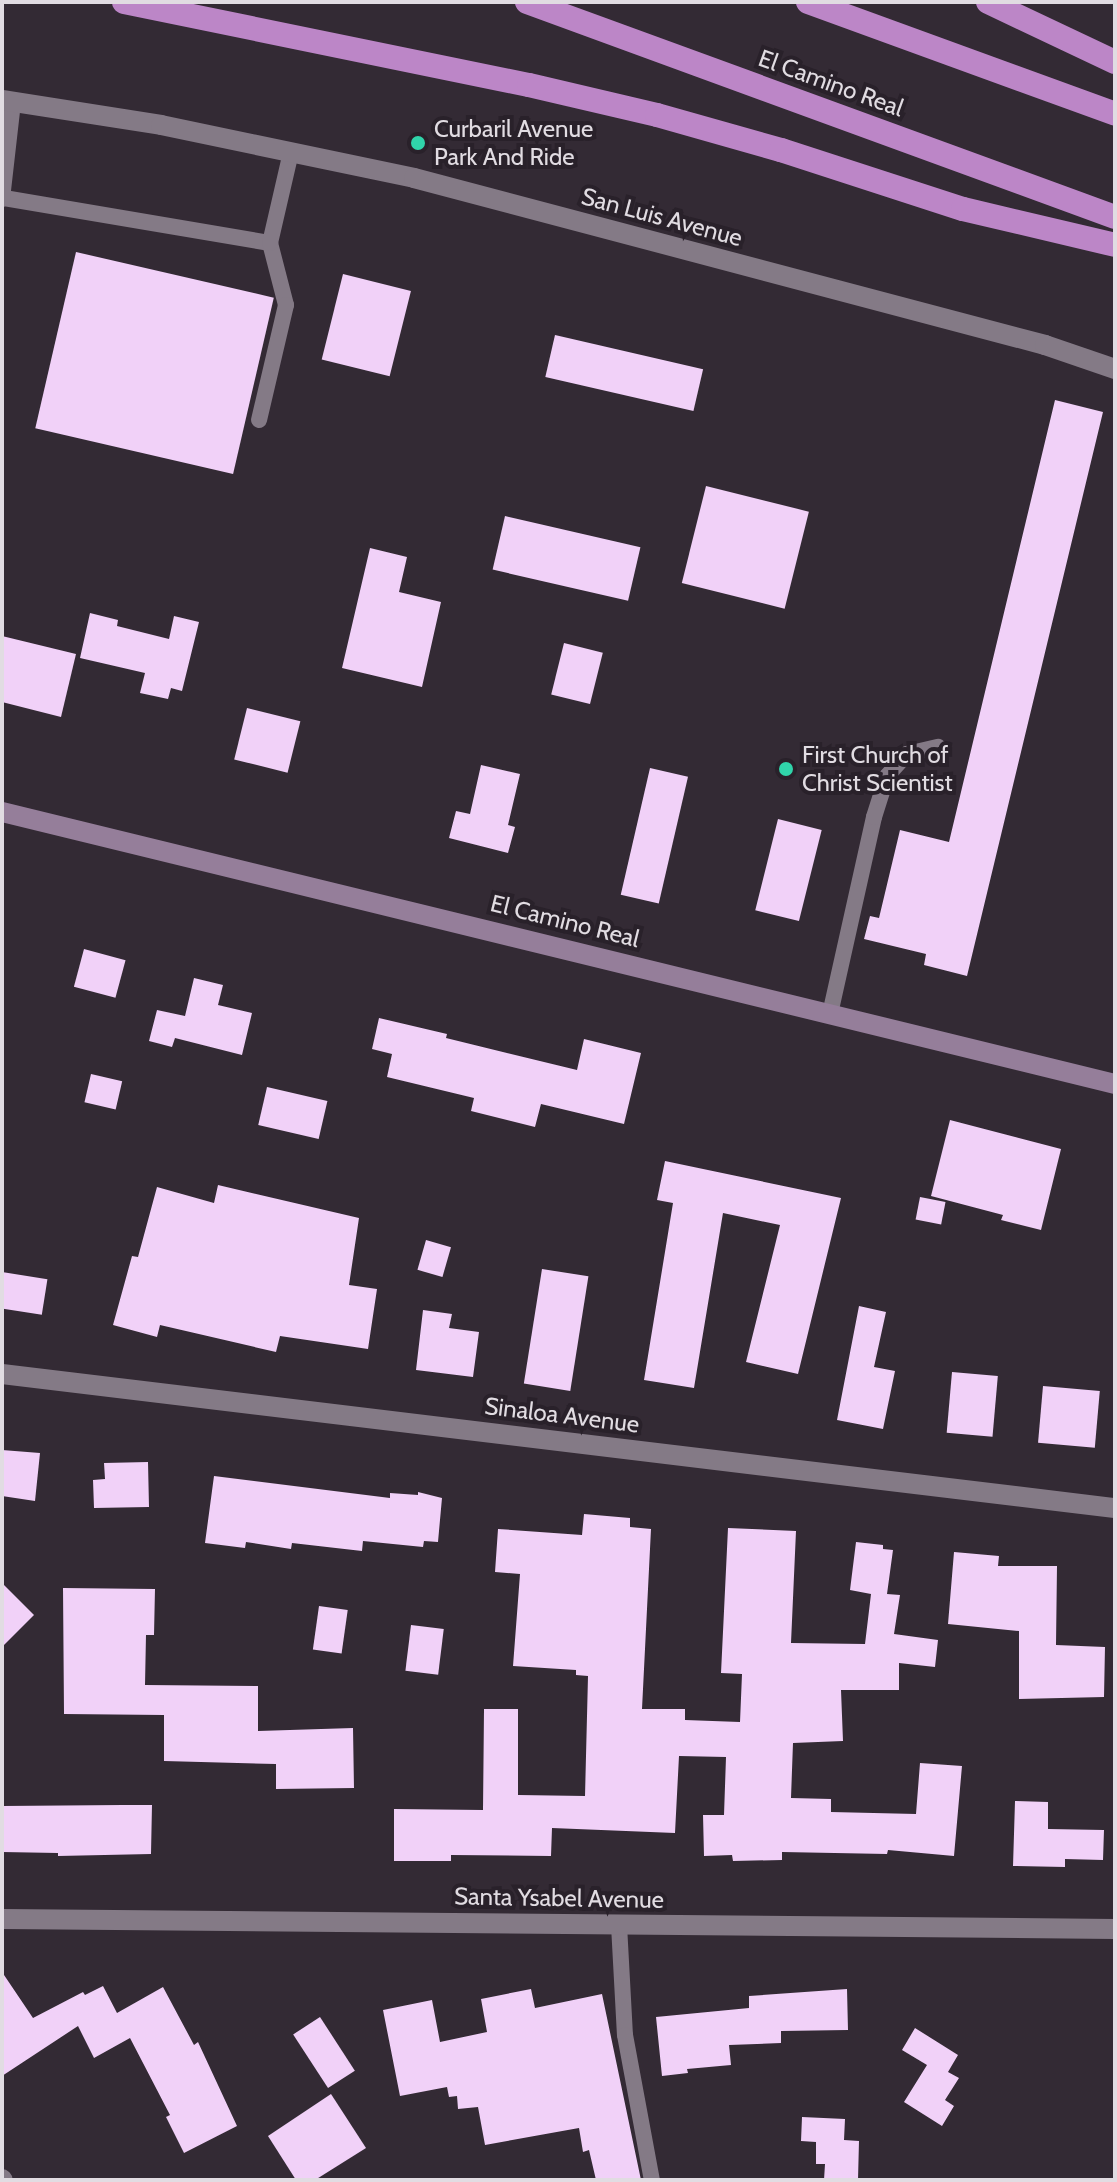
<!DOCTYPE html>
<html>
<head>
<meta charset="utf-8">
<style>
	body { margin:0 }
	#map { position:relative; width:1117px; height:2182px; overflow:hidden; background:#332a34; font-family:Cabin,sans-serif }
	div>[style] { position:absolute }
	.building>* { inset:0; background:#f1d1f8; transform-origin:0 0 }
	.service>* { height:16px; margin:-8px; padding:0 8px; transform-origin:8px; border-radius:8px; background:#847a86 }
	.minor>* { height:20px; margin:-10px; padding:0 10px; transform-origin:10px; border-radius:10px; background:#847a86 }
	.tertiary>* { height:20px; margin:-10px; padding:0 10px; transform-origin:10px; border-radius:10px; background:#847a86 }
	.secondary>* { height:20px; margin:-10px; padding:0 10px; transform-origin:10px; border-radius:10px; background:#957e9a }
	.motorway>* { height:24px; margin:-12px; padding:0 12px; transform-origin:12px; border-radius:12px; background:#bc86c7 }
	.dots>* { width:22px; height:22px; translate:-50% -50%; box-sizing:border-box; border:4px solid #29212a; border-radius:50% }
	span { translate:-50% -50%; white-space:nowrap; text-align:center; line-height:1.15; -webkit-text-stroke:8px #29212a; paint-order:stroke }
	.street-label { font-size:24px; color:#e1dce2 }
	.poi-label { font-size:24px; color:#e1dce2 }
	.left { translate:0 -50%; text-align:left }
	.frame { position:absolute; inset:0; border:4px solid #e1dce2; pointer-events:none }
</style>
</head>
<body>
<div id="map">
	<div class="building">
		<i style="left:76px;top:252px;width:203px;height:181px;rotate:13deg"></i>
		<i style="left:343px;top:274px;width:70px;height:88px;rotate:14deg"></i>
		<i style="left:555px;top:335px;width:152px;height:43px;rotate:13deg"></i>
		<i style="clip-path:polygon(1055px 400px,1103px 412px,967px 976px,924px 965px,926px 954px,864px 939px,870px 916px,879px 918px,900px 830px,949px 842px)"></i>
		<i style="left:706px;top:486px;width:106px;height:100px;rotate:14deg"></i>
		<i style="left:505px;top:516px;width:139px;height:55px;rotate:13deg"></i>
		<i style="clip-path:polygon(370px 548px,407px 557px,399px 592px,441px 602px,422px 687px,342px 668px)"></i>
		<i style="clip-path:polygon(90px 613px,118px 620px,117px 626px,169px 639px,174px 616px,199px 622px,182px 691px,171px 688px,168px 699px,140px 693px,145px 673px,80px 658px)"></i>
		<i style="clip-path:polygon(2px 636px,76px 654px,61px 717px,2px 702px)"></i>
		<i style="left:564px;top:643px;width:40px;height:53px;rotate:14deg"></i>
		<i style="left:247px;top:708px;width:55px;height:53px;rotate:14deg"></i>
		<i style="clip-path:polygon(481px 765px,520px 774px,508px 825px,515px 827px,508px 853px,449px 838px,456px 811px,470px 814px)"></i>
		<i style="left:650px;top:768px;width:39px;height:130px;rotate:13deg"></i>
		<i style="left:778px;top:819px;width:45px;height:94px;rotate:14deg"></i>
		<i style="left:84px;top:949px;width:43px;height:39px;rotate:15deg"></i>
		<i style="clip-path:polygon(194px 978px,223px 985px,218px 1005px,252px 1013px,242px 1055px,175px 1038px,172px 1047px,149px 1041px,157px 1010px,185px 1016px)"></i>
		<i style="clip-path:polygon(379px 1018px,447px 1034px,446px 1038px,577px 1070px,584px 1039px,641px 1053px,624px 1124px,541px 1104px,535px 1127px,471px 1111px,474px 1098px,387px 1077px,392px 1054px,372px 1049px)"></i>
		<i style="left:91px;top:1074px;width:32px;height:29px;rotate:13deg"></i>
		<i style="left:267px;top:1087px;width:62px;height:39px;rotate:13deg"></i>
		<i style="clip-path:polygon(950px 1120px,1061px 1149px,1041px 1230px,1001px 1220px,1003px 1215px,931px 1196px)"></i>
		<i style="clip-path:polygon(665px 1161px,841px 1198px,798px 1374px,746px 1362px,780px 1225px,723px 1213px,694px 1388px,644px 1380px,673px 1203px,657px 1200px)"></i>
		<i style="clip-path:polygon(218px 1185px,359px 1218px,349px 1285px,377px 1289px,368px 1349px,280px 1336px,276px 1352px,160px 1325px,157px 1337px,113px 1325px,132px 1256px,138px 1257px,157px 1187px,214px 1203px)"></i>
		<i style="left:920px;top:1197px;width:26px;height:23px;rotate:11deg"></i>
		<i style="left:426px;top:1240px;width:26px;height:31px;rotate:16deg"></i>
		<i style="left:542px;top:1269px;width:47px;height:116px;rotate:9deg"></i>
		<i style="left:2px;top:1272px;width:46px;height:36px;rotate:9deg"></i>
		<i style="clip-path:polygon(859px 1306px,886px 1312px,874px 1367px,895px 1371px,883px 1429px,837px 1420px)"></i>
		<i style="clip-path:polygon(423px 1310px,452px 1314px,449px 1328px,479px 1332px,473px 1377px,416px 1370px)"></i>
		<i style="left:952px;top:1372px;width:46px;height:61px;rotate:5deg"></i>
		<i style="left:1043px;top:1386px;width:57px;height:57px;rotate:5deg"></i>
		<i style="clip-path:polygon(2px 1450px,40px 1453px,35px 1501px,2px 1496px)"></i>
		<i style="clip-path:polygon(148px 1462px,149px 1507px,94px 1508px,93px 1480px,105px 1479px,104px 1463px)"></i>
		<i style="clip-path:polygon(214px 1476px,390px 1498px,390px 1493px,418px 1495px,418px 1492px,442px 1498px,438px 1542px,424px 1541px,423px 1547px,363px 1541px,362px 1551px,292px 1543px,291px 1549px,246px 1542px,245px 1548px,205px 1543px)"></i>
		<i style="clip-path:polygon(584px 1514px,630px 1518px,630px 1527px,651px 1529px,642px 1709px,685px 1709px,685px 1720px,740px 1722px,742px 1674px,721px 1673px,728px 1528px,796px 1531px,791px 1643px,865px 1644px,871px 1594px,850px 1590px,856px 1542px,883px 1545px,883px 1549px,893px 1550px,887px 1594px,900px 1595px,894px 1634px,938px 1640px,935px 1667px,899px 1663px,899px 1690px,841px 1690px,843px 1741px,793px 1743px,791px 1798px,831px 1799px,831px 1812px,916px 1814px,920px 1763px,962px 1766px,954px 1856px,888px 1850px,887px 1854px,782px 1852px,782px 1860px,733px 1861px,732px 1855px,704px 1856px,703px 1815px,724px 1815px,726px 1757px,679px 1756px,675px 1833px,552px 1828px,551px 1856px,451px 1855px,451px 1861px,394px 1861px,394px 1809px,483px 1810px,484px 1709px,518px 1709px,518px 1795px,585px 1796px,588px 1676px,576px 1675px,576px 1670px,513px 1666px,520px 1574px,495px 1572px,498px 1529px,582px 1535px)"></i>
		<i style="clip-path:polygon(954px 1552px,999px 1556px,998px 1566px,1057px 1566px,1056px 1645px,1105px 1647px,1104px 1697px,1019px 1699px,1019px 1631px,948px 1624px)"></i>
		<i style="clip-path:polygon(2px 1583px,34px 1615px,2px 1647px)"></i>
		<i style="clip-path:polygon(63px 1588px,155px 1589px,154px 1635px,146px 1635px,145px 1685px,258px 1686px,258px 1731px,353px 1728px,354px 1788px,276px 1789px,276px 1764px,164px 1761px,164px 1715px,64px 1714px)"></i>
		<i style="left:319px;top:1606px;width:29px;height:44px;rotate:8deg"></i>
		<i style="left:411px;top:1625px;width:33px;height:46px;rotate:7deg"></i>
		<i style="clip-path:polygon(1015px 1801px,1048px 1802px,1048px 1829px,1104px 1830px,1103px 1860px,1065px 1859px,1065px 1867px,1013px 1866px)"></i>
		<i style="clip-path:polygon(123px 1805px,152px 1805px,151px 1854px,58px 1856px,58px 1853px,2px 1852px,2px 1806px)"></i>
		<i style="clip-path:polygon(2px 1972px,33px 2018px,83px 1992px,85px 1995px,103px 1986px,117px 2013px,163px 1987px,194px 2045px,198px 2042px,237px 2126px,184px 2153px,166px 2117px,170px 2115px,130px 2038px,94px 2058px,78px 2026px,2px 2076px)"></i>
		<i style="clip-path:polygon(531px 1989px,535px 2008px,602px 1994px,641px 2180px,596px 2180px,589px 2150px,583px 2152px,579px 2128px,485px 2145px,478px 2107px,458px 2109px,457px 2096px,449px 2097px,447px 2087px,400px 2096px,383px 2010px,432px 2000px,440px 2042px,487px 2032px,481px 1999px)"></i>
		<i style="clip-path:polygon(847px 1989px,848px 2030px,781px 2031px,781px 2043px,729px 2045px,731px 2065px,687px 2069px,688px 2073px,662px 2076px,656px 2017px,749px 2008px,749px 1996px)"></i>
		<i style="left:320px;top:2017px;width:64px;height:32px;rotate:57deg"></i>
		<i style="clip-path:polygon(915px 2028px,958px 2055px,948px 2072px,959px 2078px,945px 2100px,954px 2106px,942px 2126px,904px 2102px,927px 2065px,902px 2050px)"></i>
		<i style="clip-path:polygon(331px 2094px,366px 2148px,315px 2180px,296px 2180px,268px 2136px)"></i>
		<i style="clip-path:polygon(802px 2117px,845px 2119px,844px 2140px,859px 2141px,858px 2180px,824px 2180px,825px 2164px,816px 2164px,816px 2142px,801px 2141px)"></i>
	</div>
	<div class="service">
		<i style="left:4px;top:198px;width:270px;rotate:9.6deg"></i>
		<i style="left:270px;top:243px;width:64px;rotate:75.5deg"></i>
		<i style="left:286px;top:305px;width:118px;rotate:103.2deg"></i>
		<i style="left:2px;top:199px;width:98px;rotate:-83.5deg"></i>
		<i style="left:270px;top:243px;width:93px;rotate:-77deg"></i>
		<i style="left:830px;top:1014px;width:202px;rotate:-77.4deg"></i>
		<i style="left:874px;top:817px;width:43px;rotate:-72.4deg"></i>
		<i style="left:887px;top:776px;width:30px;rotate:-48deg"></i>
		<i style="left:907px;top:754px;width:32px;rotate:-13deg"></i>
		<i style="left:619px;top:1925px;width:110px;rotate:86.9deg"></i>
		<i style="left:625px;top:2035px;width:147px;rotate:79.5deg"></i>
	</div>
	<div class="minor">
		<i style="left:2px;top:100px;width:161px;rotate:8.9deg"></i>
		<i style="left:161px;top:125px;width:258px;rotate:11.8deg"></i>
		<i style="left:414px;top:178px;width:653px;rotate:14.82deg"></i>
		<i style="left:1045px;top:345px;width:74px;rotate:18.9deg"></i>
		<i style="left:2px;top:1374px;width:1121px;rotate:6.87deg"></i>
		<i style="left:2px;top:1919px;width:1113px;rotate:0.51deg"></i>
	</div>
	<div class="tertiary">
		<i style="left:2px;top:2179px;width:1px;rotate:45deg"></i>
	</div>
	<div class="secondary">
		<i style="left:2px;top:812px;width:1146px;rotate:13.73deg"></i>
	</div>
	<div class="motorway">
		<i style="left:124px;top:2px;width:413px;rotate:11.6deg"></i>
		<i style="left:529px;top:85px;width:131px;rotate:13.2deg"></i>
		<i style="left:657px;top:115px;width:129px;rotate:15.8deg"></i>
		<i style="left:781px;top:150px;width:191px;rotate:18deg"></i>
		<i style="left:963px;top:209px;width:156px;rotate:13.3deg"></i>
		<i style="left:527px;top:2px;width:626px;rotate:20.08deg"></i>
		<i style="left:808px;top:2px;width:327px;rotate:20deg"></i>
		<i style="left:988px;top:2px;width:140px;rotate:25.3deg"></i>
	</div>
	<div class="dots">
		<i style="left:418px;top:143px;background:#30d4aa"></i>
		<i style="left:786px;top:769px;background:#30d4aa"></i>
	</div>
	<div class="street-label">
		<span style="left:831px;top:83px;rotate:20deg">El Camino Real</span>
		<span style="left:662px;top:217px;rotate:15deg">San Luis Avenue</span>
		<span style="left:565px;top:921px;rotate:14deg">El Camino Real</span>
		<span style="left:562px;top:1415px;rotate:7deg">Sinaloa Avenue</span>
		<span style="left:559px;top:1898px;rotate:1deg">Santa Ysabel Avenue</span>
	</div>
	<div class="poi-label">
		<span class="left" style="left:434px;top:143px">Curbaril Avenue<br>Park And Ride</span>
		<span class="left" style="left:802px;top:769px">First Church of<br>Christ Scientist</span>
	</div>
	<div class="frame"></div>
</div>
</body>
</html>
